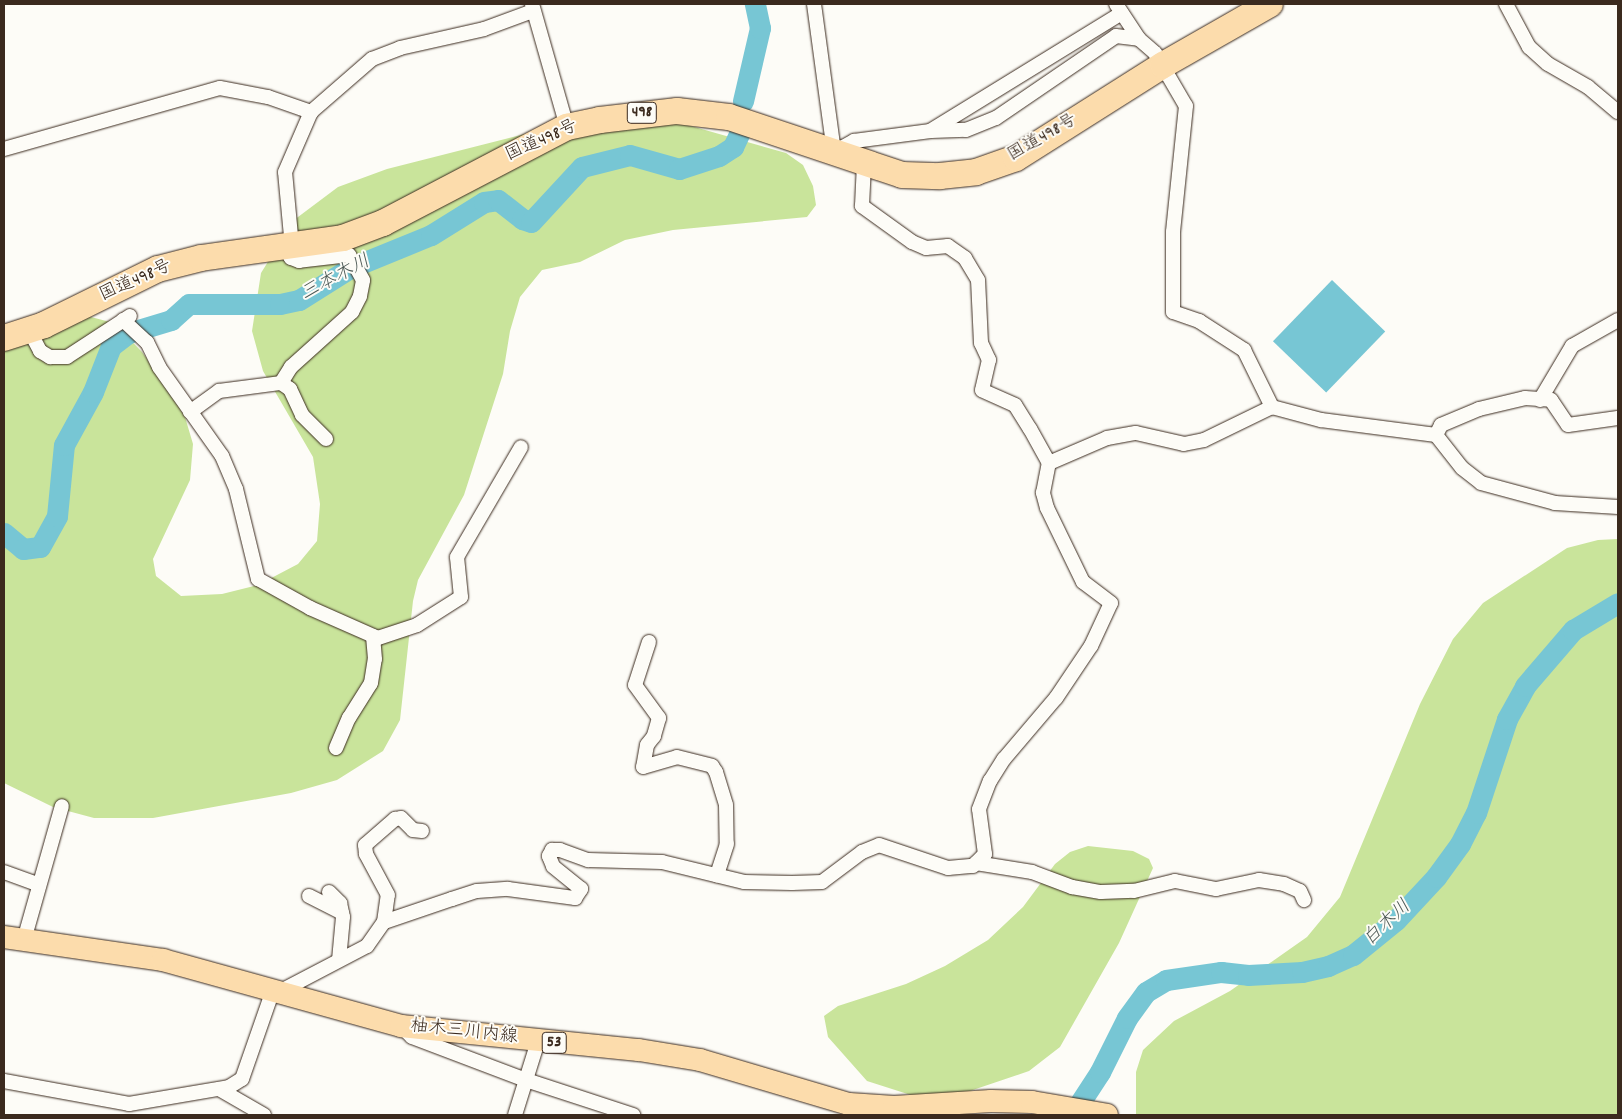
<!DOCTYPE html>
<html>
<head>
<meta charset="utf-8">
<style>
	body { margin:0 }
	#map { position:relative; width:1622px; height:1119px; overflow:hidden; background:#fdfcf7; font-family:Dekko,"Klee One",sans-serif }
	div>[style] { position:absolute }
	.green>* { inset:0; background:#c9e49b }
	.water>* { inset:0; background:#77c6d4; transform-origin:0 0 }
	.river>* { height:21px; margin:-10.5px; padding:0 10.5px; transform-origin:10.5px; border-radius:10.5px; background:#77c6d4 }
	.roads { filter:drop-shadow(0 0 1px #3b2a1e) drop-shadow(0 0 1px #3b2a1e) }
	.street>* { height:14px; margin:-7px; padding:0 7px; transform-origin:7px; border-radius:7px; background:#fdfcf7 }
	.primary>* { height:22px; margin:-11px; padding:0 11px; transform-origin:11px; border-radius:11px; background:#fcdcac }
	.highway>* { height:26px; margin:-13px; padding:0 13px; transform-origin:13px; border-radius:13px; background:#fcdcac }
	span { translate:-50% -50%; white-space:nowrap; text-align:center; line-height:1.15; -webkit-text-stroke:4px #fdfcf7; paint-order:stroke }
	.shield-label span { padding:1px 4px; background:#fdfcf7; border:1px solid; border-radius:4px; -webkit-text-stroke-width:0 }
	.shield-label { font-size:16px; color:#3b2a1e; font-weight:700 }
	.street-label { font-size:18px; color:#3b2a1e }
	.water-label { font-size:19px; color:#4d5955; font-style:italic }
	.frame { position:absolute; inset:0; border:5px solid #3b2a1e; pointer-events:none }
</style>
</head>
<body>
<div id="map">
	<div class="green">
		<i style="clip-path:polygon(591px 117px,670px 120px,786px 153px,803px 165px,813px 186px,816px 205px,807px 217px,673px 230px,625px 240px,580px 262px,542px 270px,520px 297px,510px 331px,503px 374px,464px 495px,418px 580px,413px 601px,400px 720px,383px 751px,337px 780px,291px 793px,153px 818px,94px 818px,53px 807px,4px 783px,4px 330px,87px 316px,114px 323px,142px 352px,167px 387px,185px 417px,193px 444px,190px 480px,153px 559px,156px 576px,181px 596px,222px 594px,258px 585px,298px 564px,317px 541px,320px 504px,313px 457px,263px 371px,252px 331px,261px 273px,294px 220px,338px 187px,387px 169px)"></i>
		<i style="clip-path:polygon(1618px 539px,1618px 1115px,1136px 1115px,1136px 1072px,1143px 1050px,1174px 1021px,1230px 991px,1307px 937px,1340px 897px,1420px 704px,1453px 639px,1483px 603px,1567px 548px,1598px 540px)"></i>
		<i style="clip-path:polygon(1088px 846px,1133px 851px,1149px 859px,1153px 868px,1119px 943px,1060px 1047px,1029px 1071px,961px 1094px,917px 1097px,867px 1081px,828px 1037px,824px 1016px,838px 1006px,906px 984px,945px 966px,988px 940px,1023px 907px,1055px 864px,1070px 852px)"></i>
	</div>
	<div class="water">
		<i style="left:1332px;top:280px;width:74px;height:85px;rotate:44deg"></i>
	</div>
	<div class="river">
		<i style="left:743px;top:101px;width:75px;rotate:-76.9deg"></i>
		<i style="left:760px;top:28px;width:25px;rotate:-102deg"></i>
		<i style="left:4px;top:533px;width:25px;rotate:40deg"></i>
		<i style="left:23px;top:549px;width:17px;rotate:-7deg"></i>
		<i style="left:40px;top:547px;width:35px;rotate:-61deg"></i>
		<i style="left:57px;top:516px;width:71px;rotate:-84.4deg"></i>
		<i style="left:64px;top:445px;width:60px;rotate:-61.3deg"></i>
		<i style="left:93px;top:392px;width:49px;rotate:-68.6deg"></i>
		<i style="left:111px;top:346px;width:21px;rotate:-37deg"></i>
		<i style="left:128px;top:333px;width:45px;rotate:-16.8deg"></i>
		<i style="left:171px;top:320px;width:24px;rotate:-42deg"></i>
		<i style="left:189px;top:304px;width:91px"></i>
		<i style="left:280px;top:304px;width:19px;rotate:-12deg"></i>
		<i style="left:299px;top:300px;width:60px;rotate:-32.1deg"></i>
		<i style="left:350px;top:268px;width:87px;rotate:-22.2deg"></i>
		<i style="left:431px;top:235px;width:62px;rotate:-31.9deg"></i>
		<i style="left:484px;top:202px;width:14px;rotate:-8deg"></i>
		<i style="left:498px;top:200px;width:31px;rotate:38deg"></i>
		<i style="left:522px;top:219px;width:9px;rotate:18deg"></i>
		<i style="left:531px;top:222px;width:75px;rotate:-47.2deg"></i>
		<i style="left:582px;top:167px;width:49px;rotate:-14deg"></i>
		<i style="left:630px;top:155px;width:51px;rotate:15.9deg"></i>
		<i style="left:679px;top:169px;width:42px;rotate:-18deg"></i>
		<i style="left:719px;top:156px;width:17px;rotate:-33deg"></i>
		<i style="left:733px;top:147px;width:17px;rotate:-65deg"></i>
		<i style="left:1072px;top:1115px;width:51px;rotate:-56.9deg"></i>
		<i style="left:1100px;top:1072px;width:60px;rotate:-63.4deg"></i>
		<i style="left:1127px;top:1018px;width:32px;rotate:-54deg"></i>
		<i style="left:1146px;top:992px;width:23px;rotate:-31deg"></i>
		<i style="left:1166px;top:980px;width:56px;rotate:-8.3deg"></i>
		<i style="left:1221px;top:972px;width:27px;rotate:6deg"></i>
		<i style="left:1248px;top:975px;width:54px;rotate:-3.2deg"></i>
		<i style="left:1302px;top:972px;width:27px;rotate:-13deg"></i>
		<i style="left:1328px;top:966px;width:27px;rotate:-24deg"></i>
		<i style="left:1353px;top:955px;width:55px;rotate:-39.1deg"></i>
		<i style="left:1396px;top:920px;width:59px;rotate:-47.1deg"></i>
		<i style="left:1436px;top:877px;width:41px;rotate:-54deg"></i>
		<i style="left:1460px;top:844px;width:35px;rotate:-63deg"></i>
		<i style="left:1476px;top:813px;width:99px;rotate:-71.7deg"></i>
		<i style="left:1507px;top:719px;width:38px;rotate:-61deg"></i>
		<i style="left:1525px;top:686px;width:74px;rotate:-49.4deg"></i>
		<i style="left:1573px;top:630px;width:52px;rotate:-31deg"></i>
	</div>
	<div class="roads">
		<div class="street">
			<i style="left:532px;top:4px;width:128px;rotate:74.1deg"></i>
			<i style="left:814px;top:4px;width:149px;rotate:82.3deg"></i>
			<i style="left:834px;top:152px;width:23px;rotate:-29deg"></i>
			<i style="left:854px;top:141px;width:77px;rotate:-7.5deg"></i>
			<i style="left:930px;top:131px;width:225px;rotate:-31.6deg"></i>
			<i style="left:1116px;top:4px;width:42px;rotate:56.7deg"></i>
			<i style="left:1139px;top:39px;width:21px;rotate:41deg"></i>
			<i style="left:1155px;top:53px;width:61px;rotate:59.7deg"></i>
			<i style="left:1186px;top:106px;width:127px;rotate:95.9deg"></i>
			<i style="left:1173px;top:232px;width:80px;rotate:90deg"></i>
			<i style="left:1173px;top:312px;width:28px;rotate:19deg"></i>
			<i style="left:1199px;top:321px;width:54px;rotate:32.8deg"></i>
			<i style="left:1244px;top:350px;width:64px;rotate:63.8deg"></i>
			<i style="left:1506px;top:4px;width:49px;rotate:61.9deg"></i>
			<i style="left:1529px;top:47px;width:25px;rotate:42deg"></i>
			<i style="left:1548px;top:64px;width:46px;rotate:29.9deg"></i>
			<i style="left:1588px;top:87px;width:39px;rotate:40deg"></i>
			<i style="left:931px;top:131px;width:35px;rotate:-2deg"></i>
			<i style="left:966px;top:130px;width:32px;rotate:-22deg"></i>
			<i style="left:996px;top:118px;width:145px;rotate:-34.3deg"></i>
			<i style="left:1116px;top:36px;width:23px;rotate:7deg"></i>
			<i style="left:4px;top:149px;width:224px;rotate:-15.8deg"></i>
			<i style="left:220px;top:88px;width:49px;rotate:10.6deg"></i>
			<i style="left:268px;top:97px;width:46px;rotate:19.2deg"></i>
			<i style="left:292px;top:247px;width:75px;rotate:-95.3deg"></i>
			<i style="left:285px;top:172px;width:65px;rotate:-66.6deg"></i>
			<i style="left:311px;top:112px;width:81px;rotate:-41deg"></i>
			<i style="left:372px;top:59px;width:30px;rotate:-21deg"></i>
			<i style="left:400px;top:48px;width:86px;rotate:-12.7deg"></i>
			<i style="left:484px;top:29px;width:52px;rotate:-20.2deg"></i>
			<i style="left:123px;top:320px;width:33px;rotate:43deg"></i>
			<i style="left:147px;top:342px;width:28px;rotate:64deg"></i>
			<i style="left:159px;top:367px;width:109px;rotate:54.7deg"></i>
			<i style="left:222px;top:456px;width:36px;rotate:67deg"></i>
			<i style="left:236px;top:489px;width:93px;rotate:76.3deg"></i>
			<i style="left:258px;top:579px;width:60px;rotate:29.1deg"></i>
			<i style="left:310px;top:608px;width:74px;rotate:23.8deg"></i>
			<i style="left:378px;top:638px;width:41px;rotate:-18.4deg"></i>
			<i style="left:417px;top:625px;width:52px;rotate:-32.5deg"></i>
			<i style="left:461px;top:597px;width:40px;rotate:-95.7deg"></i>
			<i style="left:457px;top:557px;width:127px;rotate:-59.8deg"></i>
			<i style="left:29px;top:330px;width:24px;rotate:62deg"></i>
			<i style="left:40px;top:351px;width:12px;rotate:31deg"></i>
			<i style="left:50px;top:357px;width:17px"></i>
			<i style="left:67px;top:357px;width:75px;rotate:-33.1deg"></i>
			<i style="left:281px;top:383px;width:19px;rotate:-58deg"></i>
			<i style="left:291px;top:367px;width:82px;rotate:-42deg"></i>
			<i style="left:352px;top:312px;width:18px;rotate:-63deg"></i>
			<i style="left:360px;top:296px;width:16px;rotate:-79deg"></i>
			<i style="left:363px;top:280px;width:29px;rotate:-119deg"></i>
			<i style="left:349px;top:255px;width:50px;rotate:173.2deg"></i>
			<i style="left:299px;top:261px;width:9px;rotate:-159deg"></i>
			<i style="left:291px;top:258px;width:12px;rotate:-121deg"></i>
			<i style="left:1540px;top:400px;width:63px;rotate:-59.3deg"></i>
			<i style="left:1572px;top:346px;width:53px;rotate:-29.5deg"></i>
			<i style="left:190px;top:412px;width:36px;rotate:-36deg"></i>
			<i style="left:219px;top:391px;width:63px;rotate:-7.4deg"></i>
			<i style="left:281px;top:383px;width:11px;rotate:34deg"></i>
			<i style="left:290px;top:389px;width:29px;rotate:65deg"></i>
			<i style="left:302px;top:415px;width:34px;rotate:45deg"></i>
			<i style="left:1436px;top:435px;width:11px;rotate:-63deg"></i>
			<i style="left:1441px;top:425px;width:41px;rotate:-22.8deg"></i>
			<i style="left:1479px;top:409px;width:47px;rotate:-13.4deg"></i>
			<i style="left:1525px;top:398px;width:26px;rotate:4deg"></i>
			<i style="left:1551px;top:400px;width:30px;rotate:56deg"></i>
			<i style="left:1568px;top:425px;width:50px;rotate:-8deg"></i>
			<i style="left:1049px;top:463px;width:63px;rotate:-23.3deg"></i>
			<i style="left:1107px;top:438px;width:29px;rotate:-10deg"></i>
			<i style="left:1136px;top:433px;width:49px;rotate:12.9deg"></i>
			<i style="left:1184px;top:444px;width:20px;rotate:-11deg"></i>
			<i style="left:1204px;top:440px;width:76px;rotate:-25.9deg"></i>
			<i style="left:1272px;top:407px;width:51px;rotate:14.9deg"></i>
			<i style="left:1321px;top:420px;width:116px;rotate:7.4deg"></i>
			<i style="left:1436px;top:435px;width:42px;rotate:51.8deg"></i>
			<i style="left:1462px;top:468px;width:24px;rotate:38deg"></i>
			<i style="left:1481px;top:483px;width:77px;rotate:15.1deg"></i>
			<i style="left:1555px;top:503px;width:63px;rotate:3.6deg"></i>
			<i style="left:649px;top:642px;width:45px;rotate:108deg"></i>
			<i style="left:635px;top:685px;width:41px;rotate:54deg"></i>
			<i style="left:659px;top:718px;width:19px;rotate:106deg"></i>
			<i style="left:654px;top:736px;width:11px;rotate:128deg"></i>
			<i style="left:647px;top:745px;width:22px;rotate:100deg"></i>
			<i style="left:643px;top:767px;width:35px;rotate:-16deg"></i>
			<i style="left:677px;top:757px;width:36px;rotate:14deg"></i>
			<i style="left:712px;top:766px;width:7px;rotate:56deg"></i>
			<i style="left:716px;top:772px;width:34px;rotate:73deg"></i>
			<i style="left:726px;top:805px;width:39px;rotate:89deg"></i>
			<i style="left:727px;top:844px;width:33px;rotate:108deg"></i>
			<i style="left:336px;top:748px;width:33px;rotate:-67deg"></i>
			<i style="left:349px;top:718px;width:41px;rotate:-57.8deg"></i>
			<i style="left:371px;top:683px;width:24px;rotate:-81deg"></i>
			<i style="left:375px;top:659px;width:23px;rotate:-95deg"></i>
			<i style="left:976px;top:863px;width:57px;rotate:9.1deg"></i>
			<i style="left:1032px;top:872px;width:43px;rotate:20.6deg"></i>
			<i style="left:1072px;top:887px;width:29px;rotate:10deg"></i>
			<i style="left:1101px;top:892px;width:33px;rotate:-2deg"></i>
			<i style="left:1134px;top:891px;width:42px;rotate:-13.7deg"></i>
			<i style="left:1175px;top:881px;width:42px;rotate:11deg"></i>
			<i style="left:1216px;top:889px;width:44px;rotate:-11.8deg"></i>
			<i style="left:1259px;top:880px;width:25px;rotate:9deg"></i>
			<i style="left:1284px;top:884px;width:17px;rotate:24deg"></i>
			<i style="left:1300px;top:891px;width:10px;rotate:66deg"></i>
			<i style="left:4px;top:872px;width:37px;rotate:20deg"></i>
			<i style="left:329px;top:892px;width:16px;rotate:45deg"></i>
			<i style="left:340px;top:903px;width:14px;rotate:78deg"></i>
			<i style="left:343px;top:917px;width:43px;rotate:95.3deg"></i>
			<i style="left:309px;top:896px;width:37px;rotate:27deg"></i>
			<i style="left:384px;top:922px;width:27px;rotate:-82deg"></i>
			<i style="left:388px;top:895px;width:47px;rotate:-118.2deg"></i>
			<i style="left:366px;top:854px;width:9px;rotate:-96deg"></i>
			<i style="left:365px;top:845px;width:40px;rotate:-41deg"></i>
			<i style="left:395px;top:819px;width:6px;rotate:-9deg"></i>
			<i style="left:401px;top:818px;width:17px;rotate:45deg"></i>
			<i style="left:413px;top:830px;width:9px;rotate:6deg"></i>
			<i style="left:24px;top:940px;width:139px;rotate:-74.2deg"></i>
			<i style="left:279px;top:992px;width:99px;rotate:-27.6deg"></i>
			<i style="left:367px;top:946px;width:29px;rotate:-55deg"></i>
			<i style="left:384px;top:922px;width:72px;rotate:-18.7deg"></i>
			<i style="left:452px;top:899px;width:26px;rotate:-18deg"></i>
			<i style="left:477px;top:891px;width:31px;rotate:-4deg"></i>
			<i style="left:508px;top:889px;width:68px;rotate:7.7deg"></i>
			<i style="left:575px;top:898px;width:11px;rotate:-56deg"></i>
			<i style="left:581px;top:889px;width:36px;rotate:-141deg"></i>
			<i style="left:553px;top:866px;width:11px;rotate:-112deg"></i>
			<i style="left:549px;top:856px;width:7px;rotate:-63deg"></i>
			<i style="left:552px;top:850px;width:8px"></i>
			<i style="left:560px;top:850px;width:30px;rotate:20deg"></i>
			<i style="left:588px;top:860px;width:74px;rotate:1.5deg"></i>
			<i style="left:662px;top:862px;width:84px;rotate:13.7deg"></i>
			<i style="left:744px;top:882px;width:48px;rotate:1.2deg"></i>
			<i style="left:792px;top:883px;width:30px;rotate:-2deg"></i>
			<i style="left:822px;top:882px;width:50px;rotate:-36.9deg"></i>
			<i style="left:862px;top:852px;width:18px;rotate:-22deg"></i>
			<i style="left:879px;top:845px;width:73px;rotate:18.4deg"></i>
			<i style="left:948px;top:868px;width:25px;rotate:-5deg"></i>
			<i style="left:973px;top:866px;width:17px;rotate:-45deg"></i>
			<i style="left:985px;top:854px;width:45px;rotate:-97.6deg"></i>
			<i style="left:979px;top:809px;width:30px;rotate:-69deg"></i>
			<i style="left:990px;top:781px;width:26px;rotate:-58deg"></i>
			<i style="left:1004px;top:759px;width:80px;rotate:-49.6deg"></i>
			<i style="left:1056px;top:698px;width:63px;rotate:-56.1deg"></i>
			<i style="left:1091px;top:646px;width:47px;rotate:-65.1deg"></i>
			<i style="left:1111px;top:603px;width:35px;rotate:-143deg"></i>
			<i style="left:1083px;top:582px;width:82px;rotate:-115.9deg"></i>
			<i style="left:1047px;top:508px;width:16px;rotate:-105deg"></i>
			<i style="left:1043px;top:493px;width:31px;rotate:-79deg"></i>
			<i style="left:1049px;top:463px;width:39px;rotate:-119deg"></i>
			<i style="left:1030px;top:429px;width:28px;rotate:-122deg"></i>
			<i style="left:1015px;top:405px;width:36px;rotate:-156deg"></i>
			<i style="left:982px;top:390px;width:31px;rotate:-77deg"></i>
			<i style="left:989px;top:360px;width:19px;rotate:-115deg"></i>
			<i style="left:981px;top:343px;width:63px;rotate:-92.7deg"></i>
			<i style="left:978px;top:280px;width:26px;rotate:-121deg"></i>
			<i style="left:965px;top:258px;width:21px;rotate:-145deg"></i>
			<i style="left:948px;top:246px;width:22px;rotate:175deg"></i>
			<i style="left:926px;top:248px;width:15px;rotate:-157deg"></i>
			<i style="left:912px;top:242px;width:62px;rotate:-144.2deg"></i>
			<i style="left:862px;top:206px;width:42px;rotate:-87.3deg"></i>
			<i style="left:404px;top:1029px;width:11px;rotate:45deg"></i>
			<i style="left:412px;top:1037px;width:122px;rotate:20.7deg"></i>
			<i style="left:526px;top:1080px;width:113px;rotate:18.1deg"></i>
			<i style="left:4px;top:1081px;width:127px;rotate:10.4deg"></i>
			<i style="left:129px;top:1104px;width:101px;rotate:-9.6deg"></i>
			<i style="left:229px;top:1087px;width:15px;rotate:-32deg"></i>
			<i style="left:242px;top:1079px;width:94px;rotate:-70.8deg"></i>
			<i style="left:219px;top:1089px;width:52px;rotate:30deg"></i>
			<i style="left:515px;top:1115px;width:77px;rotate:-72.7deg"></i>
		</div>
		<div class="primary">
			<i style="left:4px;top:937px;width:161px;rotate:8.2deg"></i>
			<i style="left:163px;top:960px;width:247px;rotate:15.5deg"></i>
			<i style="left:401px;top:1026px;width:239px;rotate:5.8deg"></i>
			<i style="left:639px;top:1050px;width:62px;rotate:9.3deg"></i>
			<i style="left:700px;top:1060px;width:155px;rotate:16.5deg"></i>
			<i style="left:849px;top:1104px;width:45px;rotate:3.8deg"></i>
			<i style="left:894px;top:1107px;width:97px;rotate:-3.5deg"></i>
			<i style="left:991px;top:1101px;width:41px;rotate:1.4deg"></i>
			<i style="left:1032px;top:1102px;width:76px;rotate:9.8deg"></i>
		</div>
		<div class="highway">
			<i style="left:4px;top:338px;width:42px;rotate:-18deg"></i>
			<i style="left:44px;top:325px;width:127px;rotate:-26.2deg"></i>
			<i style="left:158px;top:269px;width:44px;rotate:-14.3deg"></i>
			<i style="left:201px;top:258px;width:143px;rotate:-8deg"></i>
			<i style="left:343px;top:238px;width:43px;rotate:-20.6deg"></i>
			<i style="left:383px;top:223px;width:208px;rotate:-27.6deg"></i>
			<i style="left:567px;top:127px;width:34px;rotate:-12deg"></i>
			<i style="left:600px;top:120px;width:78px;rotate:-6.7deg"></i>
			<i style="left:677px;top:111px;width:52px;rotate:6.6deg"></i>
			<i style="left:729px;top:117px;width:182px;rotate:18.5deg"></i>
			<i style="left:902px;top:175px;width:38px;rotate:2deg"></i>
			<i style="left:940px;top:176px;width:36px;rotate:-6deg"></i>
			<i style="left:976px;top:172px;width:42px;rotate:-19.3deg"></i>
			<i style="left:1016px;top:158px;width:174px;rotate:-32.3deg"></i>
			<i style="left:1163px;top:65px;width:123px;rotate:-29.7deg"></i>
		</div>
	</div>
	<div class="shield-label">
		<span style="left:642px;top:113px">498</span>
		<span style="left:554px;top:1043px">53</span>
	</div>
	<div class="street-label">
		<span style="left:1043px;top:139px;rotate:-30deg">国道498号</span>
		<span style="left:542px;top:142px;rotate:-24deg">国道498号</span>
		<span style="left:136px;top:282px;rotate:-24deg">国道498号</span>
		<span style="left:464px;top:1033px;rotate:6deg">柚木三川内線</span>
	</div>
	<div class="water-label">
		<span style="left:336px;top:279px;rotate:-28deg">三本木川</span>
		<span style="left:1388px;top:924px;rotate:-43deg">白木川</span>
	</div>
	<div class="frame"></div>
</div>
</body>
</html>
